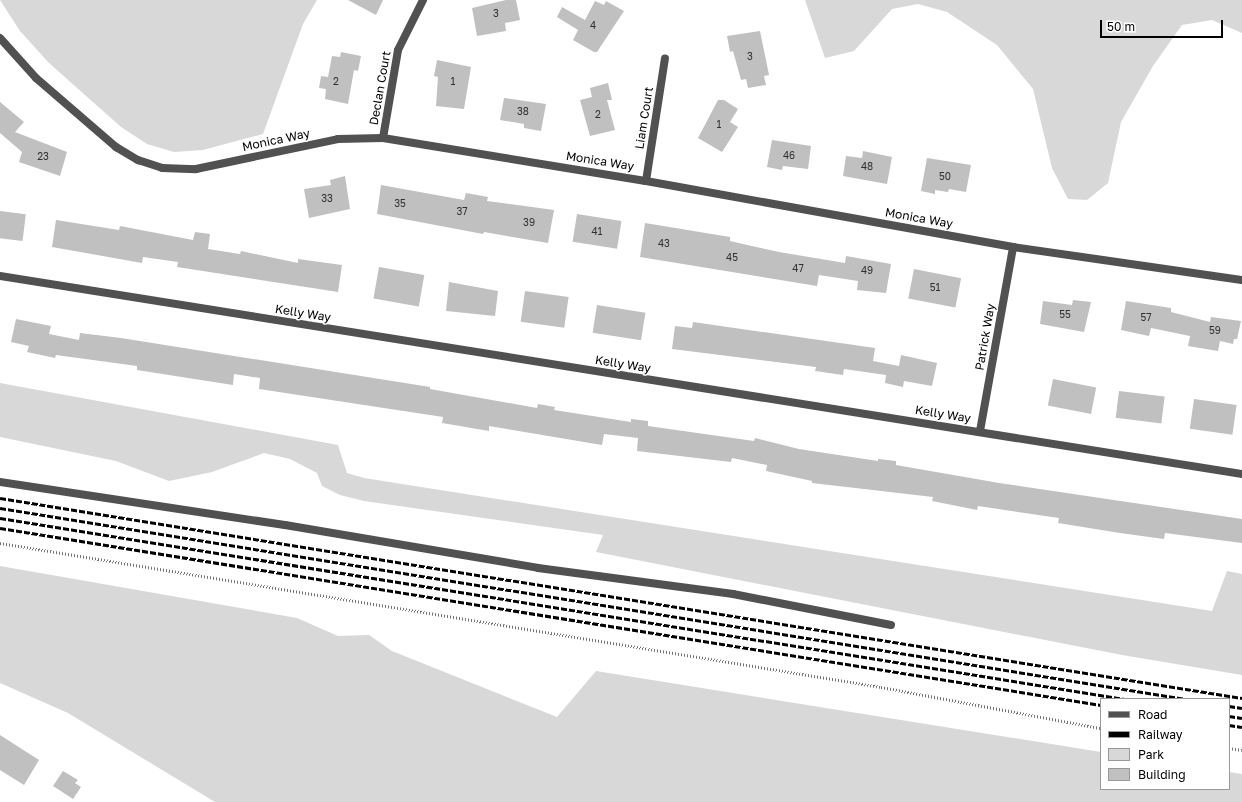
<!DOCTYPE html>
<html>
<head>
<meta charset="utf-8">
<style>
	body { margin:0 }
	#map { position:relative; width:1242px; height:802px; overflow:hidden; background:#fff; font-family:"Golos Text",sans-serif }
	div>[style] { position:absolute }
	.green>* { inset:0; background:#d8d8d8 }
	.building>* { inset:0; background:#c0c0c0; transform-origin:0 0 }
	.path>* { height:2.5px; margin-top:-1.25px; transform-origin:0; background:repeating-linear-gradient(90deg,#737373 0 1px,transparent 0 3px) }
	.lane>* { height:8px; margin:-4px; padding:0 4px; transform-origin:4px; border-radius:4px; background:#515151 }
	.street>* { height:8px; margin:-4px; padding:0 4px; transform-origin:4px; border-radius:4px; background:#515151 }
	.rail>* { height:3px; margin-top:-1.5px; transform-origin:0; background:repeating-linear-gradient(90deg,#000 0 6px,transparent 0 8px) }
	span { translate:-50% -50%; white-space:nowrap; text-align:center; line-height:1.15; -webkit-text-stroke:3px #fff; paint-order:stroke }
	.number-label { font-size:10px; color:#303030 }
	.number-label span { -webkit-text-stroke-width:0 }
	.street-label { font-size:12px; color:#000 }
	.legend { position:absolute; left:1100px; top:698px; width:130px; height:92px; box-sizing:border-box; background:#fff; border:1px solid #999; margin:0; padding:5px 7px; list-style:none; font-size:12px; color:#000 }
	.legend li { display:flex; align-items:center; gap:8px; height:20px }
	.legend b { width:20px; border:1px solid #999 }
	.scale { position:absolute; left:1100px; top:20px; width:123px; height:18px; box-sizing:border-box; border:2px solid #000; border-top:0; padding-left:5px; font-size:12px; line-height:14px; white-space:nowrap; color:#000; -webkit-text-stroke:3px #fff; paint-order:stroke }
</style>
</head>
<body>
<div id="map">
	<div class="green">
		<i style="clip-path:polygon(0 0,317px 0,303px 24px,263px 134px,203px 150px,174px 152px,147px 144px,121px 127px,49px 63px,20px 31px)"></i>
		<i style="clip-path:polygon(805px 0,1242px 0,1242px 33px,1212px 20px,1182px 25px,1153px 66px,1121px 122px,1108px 183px,1087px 200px,1068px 199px,1052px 168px,1033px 89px,997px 45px,947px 12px,918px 4px,892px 9px,854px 51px,825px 58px)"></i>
		<i style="clip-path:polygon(0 383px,338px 445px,347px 473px,364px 478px,1212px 611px,1227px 571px,1242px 574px,1242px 675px,1122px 655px,596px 552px,603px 535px,364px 501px,340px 495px,322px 486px,317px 473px,290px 459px,264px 453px,212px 472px,169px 481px,116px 461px,0 437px)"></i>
		<i style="clip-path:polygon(0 566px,297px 618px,338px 636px,369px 635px,392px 651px,557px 717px,596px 671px,1101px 752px,1101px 789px,1229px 789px,1229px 772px,1242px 774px,1242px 802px,215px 802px,68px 713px,0 683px)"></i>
	</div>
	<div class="building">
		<i style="clip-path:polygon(348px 0,383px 0,376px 15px)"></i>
		<i style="clip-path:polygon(506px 0,516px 0,520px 20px,505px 23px,506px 31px,477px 36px,472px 8px)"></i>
		<i style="clip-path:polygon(595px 1px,604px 5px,606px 1px,624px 11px,597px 52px,594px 52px,573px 40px,578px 30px,557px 17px,562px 7px,585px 20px)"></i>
		<i style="clip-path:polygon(760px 31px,769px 75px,764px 76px,766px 85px,748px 88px,746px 79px,741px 80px,733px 51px,730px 52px,727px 36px)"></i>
		<i style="clip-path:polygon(341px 52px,361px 56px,358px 71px,354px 70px,348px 104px,325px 99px,326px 89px,319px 88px,321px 76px,328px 77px,332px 56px,340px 57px)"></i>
		<i style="clip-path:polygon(437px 60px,471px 67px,464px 109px,436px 106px,438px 77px,434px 76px)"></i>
		<i style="clip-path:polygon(608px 83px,612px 100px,607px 100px,615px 130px,590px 136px,580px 100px,592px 97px,590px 88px)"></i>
		<i style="clip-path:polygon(504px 98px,546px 104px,541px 131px,524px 128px,524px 124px,500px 120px)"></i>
		<i style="clip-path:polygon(718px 100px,724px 100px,738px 109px,730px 122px,738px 127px,722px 152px,698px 138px)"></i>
		<i style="clip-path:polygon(0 102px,24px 122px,15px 132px,67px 152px,60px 176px,19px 162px,22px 152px,0 133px)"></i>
		<i style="clip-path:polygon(772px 140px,811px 146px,808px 169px,783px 166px,782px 170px,767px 167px)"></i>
		<i style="clip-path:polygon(863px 151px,892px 157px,887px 184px,843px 176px,846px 156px,862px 158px)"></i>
		<i style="clip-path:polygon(927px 158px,971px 165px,966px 192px,949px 189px,948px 192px,935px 190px,935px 194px,921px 191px)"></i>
		<i style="clip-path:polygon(345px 176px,350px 209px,309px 218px,304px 189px,331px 185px,330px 180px)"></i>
		<i style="clip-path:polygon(381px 185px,464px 200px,466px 193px,488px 197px,487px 201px,554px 210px,548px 243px,484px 232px,483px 234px,377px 214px)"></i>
		<i style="left:0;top:211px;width:26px;height:27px;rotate:7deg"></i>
		<i style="left:577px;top:214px;width:45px;height:28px;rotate:9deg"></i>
		<i style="clip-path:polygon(56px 220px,119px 230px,120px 226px,193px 240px,195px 232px,210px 234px,208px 249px,240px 254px,241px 251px,298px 263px,298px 259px,342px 265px,338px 292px,177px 267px,178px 262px,143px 257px,142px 263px,52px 247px)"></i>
		<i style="clip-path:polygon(645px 223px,730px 237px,730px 241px,779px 252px,845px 263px,846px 256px,891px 264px,886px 293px,857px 290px,858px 281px,819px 275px,817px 286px,640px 257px)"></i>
		<i style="left:379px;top:267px;width:46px;height:32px;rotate:10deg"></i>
		<i style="left:914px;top:269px;width:48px;height:30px;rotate:11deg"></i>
		<i style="clip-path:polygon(449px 282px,498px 291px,495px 316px,446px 311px)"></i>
		<i style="left:525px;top:291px;width:44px;height:31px;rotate:8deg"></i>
		<i style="clip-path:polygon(1073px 300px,1091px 302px,1084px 332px,1040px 324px,1043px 301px,1072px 305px)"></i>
		<i style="clip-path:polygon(1126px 301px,1171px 308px,1171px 312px,1210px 322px,1211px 317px,1241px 321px,1237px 339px,1234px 339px,1233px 344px,1220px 341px,1218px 351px,1188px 346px,1190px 336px,1151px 328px,1149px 336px,1121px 330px)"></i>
		<i style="left:597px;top:305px;width:49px;height:28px;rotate:9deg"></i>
		<i style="clip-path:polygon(16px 319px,51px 326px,49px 334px,79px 340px,80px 333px,121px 338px,430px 387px,430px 389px,537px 408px,538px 404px,555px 407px,554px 410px,631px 422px,631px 419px,648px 421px,648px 426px,754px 441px,755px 438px,799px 449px,878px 461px,878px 459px,896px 461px,896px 465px,999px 483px,1242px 519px,1242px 543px,1165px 533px,1164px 539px,1120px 533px,1058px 523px,1059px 518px,978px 506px,977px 510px,932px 501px,933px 497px,812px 483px,812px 481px,766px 471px,767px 465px,732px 458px,731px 462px,637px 451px,638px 438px,604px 434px,602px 445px,489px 426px,489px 431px,442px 423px,443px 417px,259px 389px,260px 378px,234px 374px,233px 385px,137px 370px,137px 366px,56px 355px,55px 358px,27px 352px,29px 346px,11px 342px)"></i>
		<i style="clip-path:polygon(693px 322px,875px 348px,873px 361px,899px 366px,901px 355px,937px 363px,932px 386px,904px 381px,903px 387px,885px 383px,886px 375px,844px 369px,843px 375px,815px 371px,816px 367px,672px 349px,675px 326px,692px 328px)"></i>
		<i style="left:1053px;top:379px;width:44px;height:27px;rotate:11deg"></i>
		<i style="left:1119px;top:391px;width:46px;height:27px;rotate:7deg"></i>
		<i style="left:1194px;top:399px;width:43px;height:30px;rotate:8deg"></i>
		<i style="clip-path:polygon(0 735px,39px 760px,24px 785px,0 770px)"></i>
		<i style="clip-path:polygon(63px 771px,78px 780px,75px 783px,81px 787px,73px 799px,53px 786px)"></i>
	</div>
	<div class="path">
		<i style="left:0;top:543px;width:893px;rotate:9.28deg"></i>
		<i style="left:881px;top:687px;width:224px;rotate:10.6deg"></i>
		<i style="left:1229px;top:748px;width:13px;rotate:9deg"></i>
	</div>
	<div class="lane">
		<i style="left:0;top:482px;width:288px;rotate:8.6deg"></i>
		<i style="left:285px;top:525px;width:257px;rotate:9.6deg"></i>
		<i style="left:538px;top:568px;width:197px;rotate:7.6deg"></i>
		<i style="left:733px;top:594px;width:161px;rotate:11.1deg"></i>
	</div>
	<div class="street">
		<i style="left:0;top:38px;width:54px;rotate:48deg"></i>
		<i style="left:36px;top:78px;width:106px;rotate:40.8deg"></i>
		<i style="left:116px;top:147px;width:26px;rotate:31deg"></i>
		<i style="left:138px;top:160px;width:25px;rotate:18deg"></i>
		<i style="left:162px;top:168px;width:34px;rotate:2deg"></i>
		<i style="left:196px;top:169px;width:145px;rotate:-11.9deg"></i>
		<i style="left:338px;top:139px;width:45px;rotate:-1.3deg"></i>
		<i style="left:383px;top:138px;width:266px;rotate:9.3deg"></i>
		<i style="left:646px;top:181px;width:373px;rotate:10.2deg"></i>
		<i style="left:1013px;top:247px;width:231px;rotate:8.2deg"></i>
		<i style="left:383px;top:138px;width:89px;rotate:-80.3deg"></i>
		<i style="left:398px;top:50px;width:56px;rotate:-63.4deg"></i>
		<i style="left:646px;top:181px;width:124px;rotate:-81.2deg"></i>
		<i style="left:0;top:276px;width:1258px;rotate:9.06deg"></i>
		<i style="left:980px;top:431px;width:187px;rotate:-79.8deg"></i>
	</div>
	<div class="rail">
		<i style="left:0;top:498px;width:1258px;rotate:9.15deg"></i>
		<i style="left:0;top:508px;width:1201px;rotate:9.15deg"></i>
		<i style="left:0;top:518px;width:1139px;rotate:9.14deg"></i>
		<i style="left:0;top:528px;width:1115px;rotate:9.13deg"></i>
		<i style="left:1229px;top:706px;width:13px;rotate:9deg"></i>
		<i style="left:1229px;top:716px;width:13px;rotate:9deg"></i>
		<i style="left:1229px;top:725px;width:13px;rotate:9deg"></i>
	</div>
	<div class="number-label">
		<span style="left:496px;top:14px">3</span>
		<span style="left:593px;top:26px">4</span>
		<span style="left:750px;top:57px">3</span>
		<span style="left:336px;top:82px">2</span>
		<span style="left:453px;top:82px">1</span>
		<span style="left:523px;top:112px">38</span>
		<span style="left:598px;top:115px">2</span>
		<span style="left:719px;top:125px">1</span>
		<span style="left:789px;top:156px">46</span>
		<span style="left:43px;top:157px">23</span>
		<span style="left:867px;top:167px">48</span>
		<span style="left:945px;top:177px">50</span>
		<span style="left:327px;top:199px">33</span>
		<span style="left:400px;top:204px">35</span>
		<span style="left:462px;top:212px">37</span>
		<span style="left:529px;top:223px">39</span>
		<span style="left:597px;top:232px">41</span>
		<span style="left:664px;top:244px">43</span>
		<span style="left:732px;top:258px">45</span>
		<span style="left:798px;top:269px">47</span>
		<span style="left:867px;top:271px">49</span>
		<span style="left:935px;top:288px">51</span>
		<span style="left:1065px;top:315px">55</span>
		<span style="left:1146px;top:318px">57</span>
		<span style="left:1215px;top:331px">59</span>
	</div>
	<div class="street-label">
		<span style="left:380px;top:88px;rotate:-80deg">Declan Court</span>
		<span style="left:644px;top:118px;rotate:-81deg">Liam Court</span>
		<span style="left:276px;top:140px;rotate:-12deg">Monica Way</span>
		<span style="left:600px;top:161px;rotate:9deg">Monica Way</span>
		<span style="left:919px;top:218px;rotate:10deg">Monica Way</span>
		<span style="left:303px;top:313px;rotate:9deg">Kelly Way</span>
		<span style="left:985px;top:337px;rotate:-80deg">Patrick Way</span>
		<span style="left:623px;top:364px;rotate:9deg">Kelly Way</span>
		<span style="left:943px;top:414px;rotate:9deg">Kelly Way</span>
	</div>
	<ul class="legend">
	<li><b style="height:5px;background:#515151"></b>Road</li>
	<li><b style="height:5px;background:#000"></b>Railway</li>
	<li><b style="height:11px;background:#d8d8d8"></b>Park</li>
	<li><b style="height:11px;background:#c0c0c0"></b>Building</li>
	</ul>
	<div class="scale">50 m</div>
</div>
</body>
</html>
